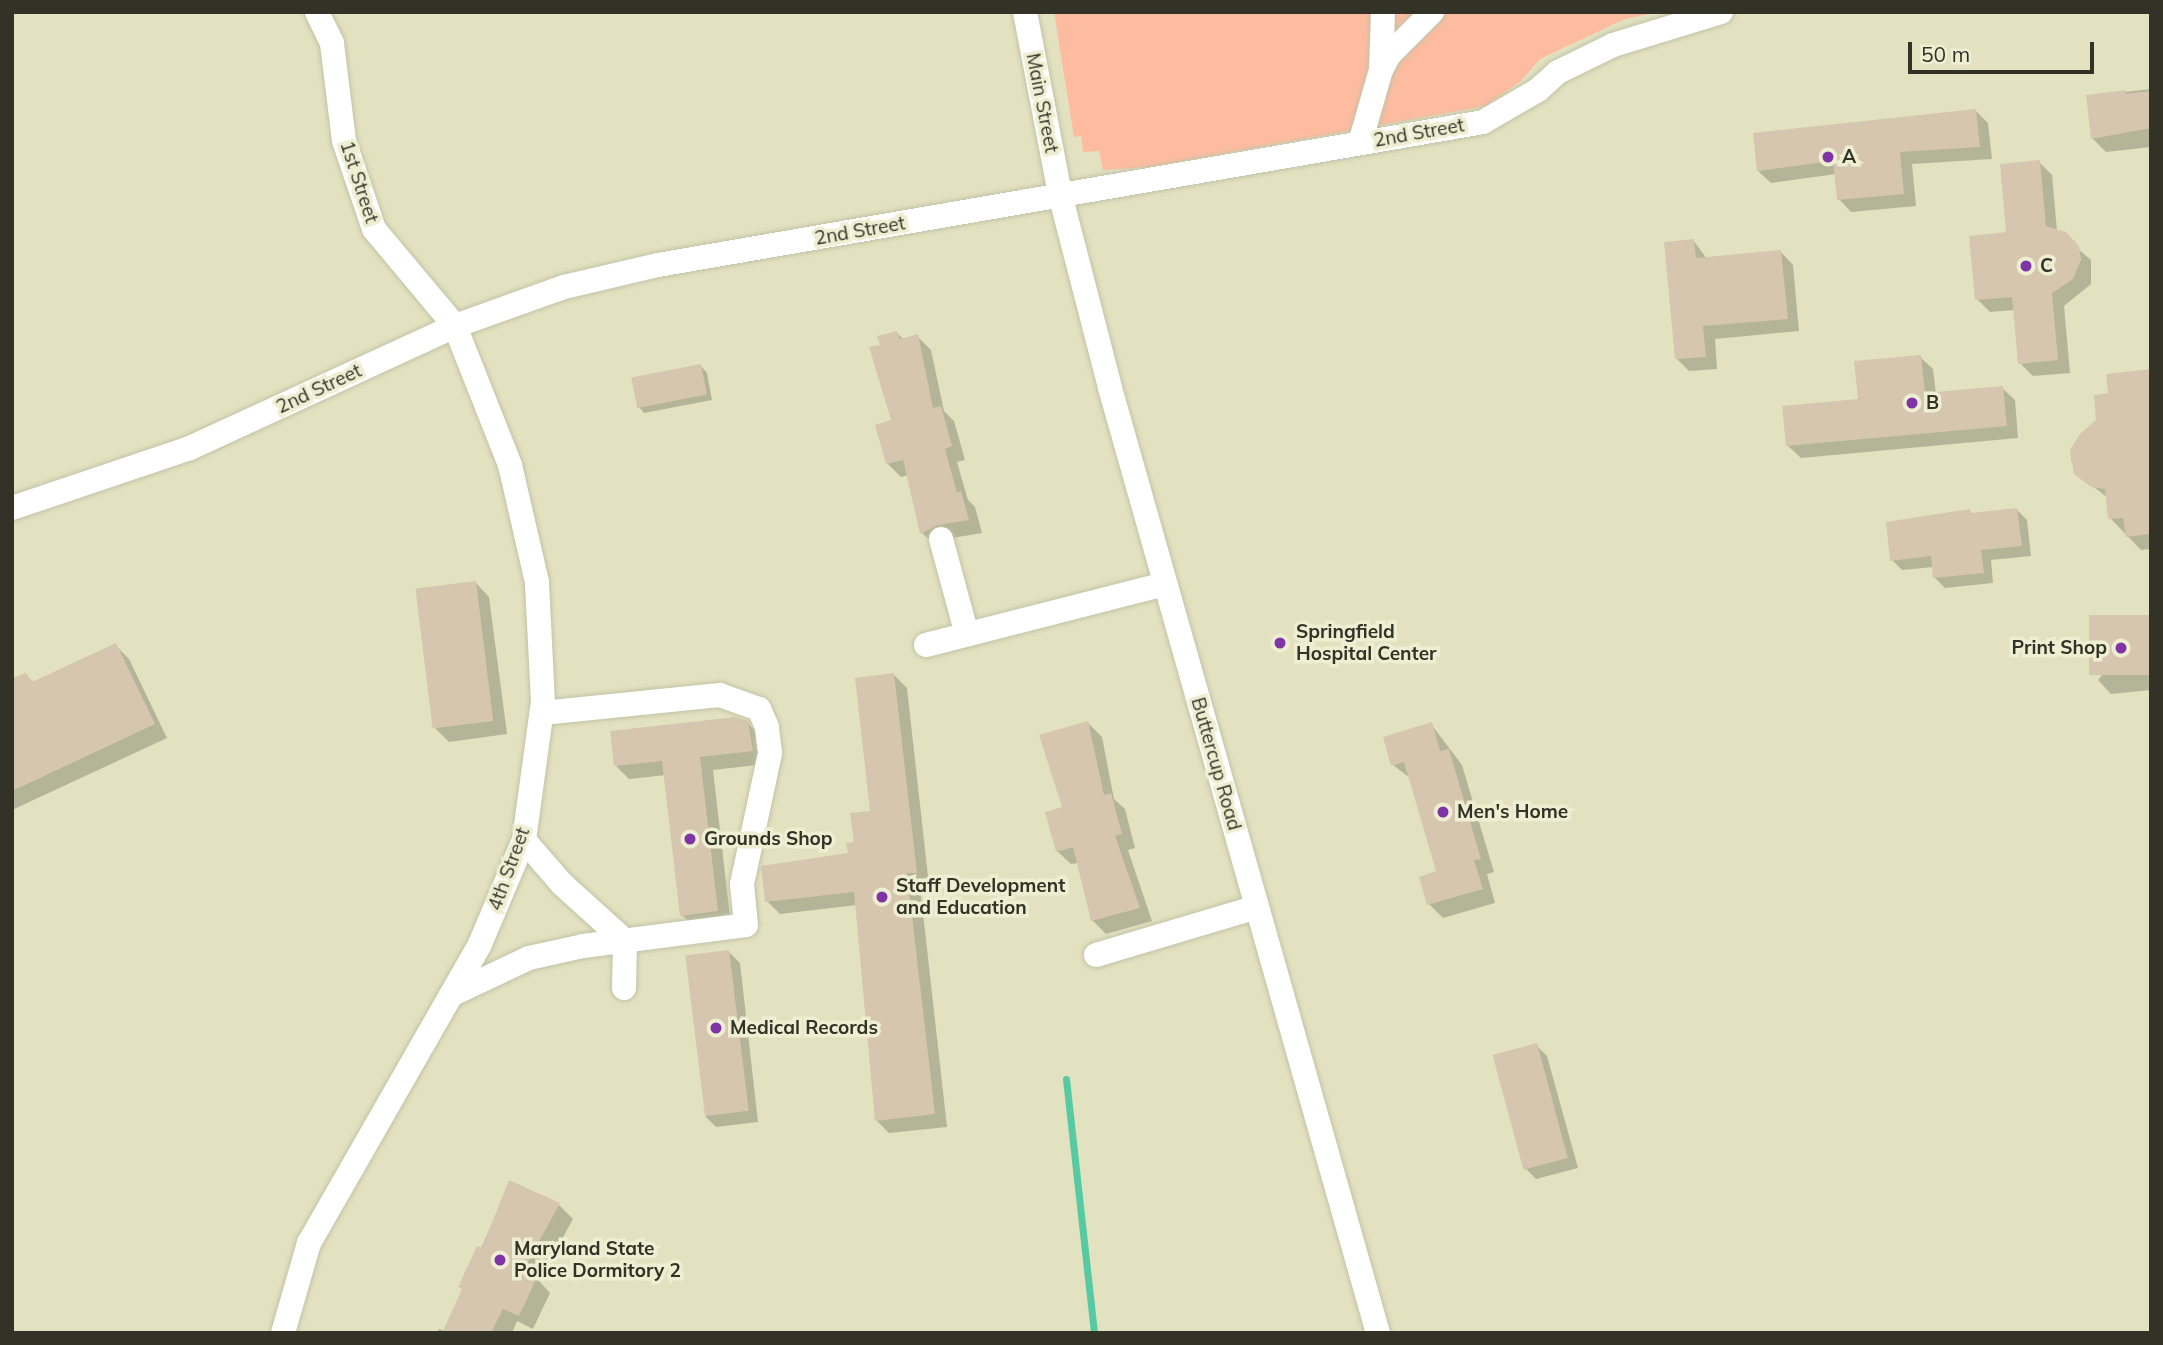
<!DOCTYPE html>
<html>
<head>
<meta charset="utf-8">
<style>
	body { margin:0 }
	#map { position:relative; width:2163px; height:1345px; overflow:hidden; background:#eeeed2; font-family:Mulish,sans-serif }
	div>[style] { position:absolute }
	.built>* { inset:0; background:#e2e2c0; transform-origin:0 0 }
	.green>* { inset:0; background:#fdbca0 }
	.shadow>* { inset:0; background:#0003 }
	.stream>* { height:7px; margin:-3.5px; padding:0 3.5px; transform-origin:3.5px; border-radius:3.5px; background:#55caa3 }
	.building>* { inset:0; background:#d6c6af; transform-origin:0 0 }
	.roads { filter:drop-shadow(0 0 2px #c2c2a7) drop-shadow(0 0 2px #c2c2a7) }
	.minor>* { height:24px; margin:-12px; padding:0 12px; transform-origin:12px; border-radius:12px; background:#fff }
	.dots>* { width:19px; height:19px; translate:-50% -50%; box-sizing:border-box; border:4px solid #eeeed2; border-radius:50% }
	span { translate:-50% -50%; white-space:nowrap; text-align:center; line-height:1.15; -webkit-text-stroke:7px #eeeed2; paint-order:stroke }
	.street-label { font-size:19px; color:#323227 }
	.poi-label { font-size:19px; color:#323227; font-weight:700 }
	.left { translate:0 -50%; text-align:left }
	.right { translate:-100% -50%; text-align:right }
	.frame { position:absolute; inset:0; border:14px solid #323227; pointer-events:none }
	.scale { position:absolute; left:1908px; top:42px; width:186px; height:32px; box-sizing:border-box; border:4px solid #323227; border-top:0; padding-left:9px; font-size:21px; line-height:24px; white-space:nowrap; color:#323227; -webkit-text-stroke:5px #eeeed2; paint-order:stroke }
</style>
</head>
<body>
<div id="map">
	<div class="built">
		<i style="left:12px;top:12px;width:2139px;height:1321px"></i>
	</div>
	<div class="green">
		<i style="clip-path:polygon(1054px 12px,1659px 12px,1625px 19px,1540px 59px,1521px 81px,1485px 106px,1150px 167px,1103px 170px,1099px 151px,1083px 152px,1081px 136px,1074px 137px)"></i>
	</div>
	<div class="shadow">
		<i style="clip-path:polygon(2151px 89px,2151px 147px,2106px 152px,2092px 138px,2088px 96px)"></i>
		<i style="clip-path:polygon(1975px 110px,1988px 123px,1992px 159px,1912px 164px,1916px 206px,1851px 212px,1839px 199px,1836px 174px,1771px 183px,1758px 171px)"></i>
		<i style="clip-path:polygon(2039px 162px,2052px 175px,2057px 231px,2091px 260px,2091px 284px,2064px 306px,2070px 373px,2033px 376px,2020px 363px,2015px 310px,1990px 312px,1977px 299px)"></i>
		<i style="clip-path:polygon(1694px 241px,1707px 259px,1781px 252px,1793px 265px,1799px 331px,1715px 339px,1717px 369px,1689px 371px,1677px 359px)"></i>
		<i style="clip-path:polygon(897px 333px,904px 340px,917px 336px,931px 350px,944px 411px,954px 421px,965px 460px,957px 462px,968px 500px,975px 507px,982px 533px,952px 538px,936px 546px,922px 533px,908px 475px,901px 477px,887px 463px,894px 421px,882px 346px)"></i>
		<i style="clip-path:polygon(1920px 357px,1933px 369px,1936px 394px,2002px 388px,2015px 400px,2018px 438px,1801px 458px,1788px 446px)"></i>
		<i style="clip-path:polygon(701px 366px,707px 373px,712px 400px,644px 413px,638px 406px)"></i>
		<i style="clip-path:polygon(2151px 371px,2151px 549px,2141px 550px,2110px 518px,2108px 498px,2076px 473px,2071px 459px,2075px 442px,2098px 421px,2110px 394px)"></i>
		<i style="clip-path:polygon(2017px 510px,2027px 520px,2031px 556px,1991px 560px,1993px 583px,1945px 588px,1935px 578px,1934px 567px,1902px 570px,1892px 560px,1969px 511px,1974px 515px)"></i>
		<i style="clip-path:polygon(476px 583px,489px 597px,507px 734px,449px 742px,435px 728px)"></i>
		<i style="clip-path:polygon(2151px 617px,2151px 690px,2111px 694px,2098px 680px)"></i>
		<i style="clip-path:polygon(115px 645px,129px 659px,167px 738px,12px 810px,12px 680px,26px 675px,34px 683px)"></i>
		<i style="clip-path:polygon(894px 675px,907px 688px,929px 885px,920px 886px,947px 1127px,889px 1133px,876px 1120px,857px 905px,780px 914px,767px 901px,850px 854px,872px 812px)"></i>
		<i style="clip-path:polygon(747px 722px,761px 737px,766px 764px,713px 770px,731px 925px,696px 929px,682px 915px,666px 775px,629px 779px,615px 765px)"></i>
		<i style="clip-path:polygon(1088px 723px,1102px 737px,1114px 799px,1125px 809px,1135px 848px,1128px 850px,1152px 921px,1106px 934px,1092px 920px,1078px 863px,1071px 864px,1057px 851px,1064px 809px)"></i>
		<i style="clip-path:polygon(1431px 724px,1462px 765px,1494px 872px,1487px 874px,1495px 903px,1443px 918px,1429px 904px,1438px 873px,1410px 778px,1393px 765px)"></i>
		<i style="clip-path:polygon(729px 952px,740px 963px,758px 1122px,716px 1127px,705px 1116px)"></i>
		<i style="clip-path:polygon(1536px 1045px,1547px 1056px,1578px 1168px,1536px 1179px,1526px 1169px)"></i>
		<i style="clip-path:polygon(510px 1182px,559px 1205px,573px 1219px,539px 1281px,550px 1293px,533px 1329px,517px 1321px,512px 1333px,437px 1333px,439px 1329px,445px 1331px)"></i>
	</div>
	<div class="stream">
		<i style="left:1066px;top:1079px;width:256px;rotate:83.7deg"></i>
	</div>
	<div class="building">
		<i style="clip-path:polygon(2126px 90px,2126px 94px,2151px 91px,2151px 128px,2091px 139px,2086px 95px)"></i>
		<i style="clip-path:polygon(1976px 109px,1980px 147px,1900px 152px,1904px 194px,1837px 200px,1833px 161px,1757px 171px,1753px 133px)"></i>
		<i style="clip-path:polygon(2040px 160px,2046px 226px,2066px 232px,2079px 246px,2081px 260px,2073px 279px,2052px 293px,2058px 360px,2018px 364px,2012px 297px,1975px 300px,1969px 236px,2006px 232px,2000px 164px)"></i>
		<i style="clip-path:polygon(1694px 239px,1696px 258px,1781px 250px,1788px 319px,1703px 326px,1706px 357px,1675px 359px,1664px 242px)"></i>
		<i style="clip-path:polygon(897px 331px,900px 339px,918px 334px,933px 408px,941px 406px,952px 446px,945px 449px,957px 493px,961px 491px,969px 520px,938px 525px,920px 534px,903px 460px,886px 464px,875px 425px,891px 420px,869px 347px,880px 345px,877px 336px)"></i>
		<i style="clip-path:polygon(1921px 355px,1925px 393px,2003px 386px,2007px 426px,1786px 446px,1782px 406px,1858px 399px,1854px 361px)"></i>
		<i style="left:701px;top:364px;width:31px;height:71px;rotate:79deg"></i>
		<i style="clip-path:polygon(2151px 369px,2151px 534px,2126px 537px,2123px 518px,2108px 519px,2105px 489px,2091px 487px,2074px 474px,2070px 450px,2080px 434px,2096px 420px,2094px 395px,2108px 393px,2106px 374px)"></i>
		<i style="clip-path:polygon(2017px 508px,2022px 546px,1981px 550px,1984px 573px,1933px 578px,1931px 556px,1890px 561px,1886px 522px,1970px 509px,1971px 513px)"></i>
		<i style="left:476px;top:581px;width:141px;height:61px;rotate:83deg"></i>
		<i style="left:2151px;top:615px;width:60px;height:62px;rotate:90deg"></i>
		<i style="clip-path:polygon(116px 643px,155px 724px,12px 791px,12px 678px,26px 673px,32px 682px)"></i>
		<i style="clip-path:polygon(894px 673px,917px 873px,907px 873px,935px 1114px,875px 1121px,854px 892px,765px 902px,761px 866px,848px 853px,846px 843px,854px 842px,850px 813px,870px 811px,855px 678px)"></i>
		<i style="clip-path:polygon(736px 717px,748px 721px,753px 751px,700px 757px,718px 911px,680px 916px,662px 761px,614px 766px,610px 731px)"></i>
		<i style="clip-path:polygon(1088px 721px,1104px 795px,1111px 793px,1122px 834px,1115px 836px,1140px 908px,1091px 921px,1073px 847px,1056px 852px,1045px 812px,1062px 807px,1039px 735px)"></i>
		<i style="clip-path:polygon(1432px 722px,1440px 751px,1449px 749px,1481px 859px,1474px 860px,1483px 889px,1427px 905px,1419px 877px,1436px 871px,1404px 762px,1391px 766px,1383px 737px)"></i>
		<i style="left:729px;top:950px;width:162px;height:44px;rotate:83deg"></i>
		<i style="left:1537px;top:1043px;width:119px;height:46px;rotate:75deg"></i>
		<i style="clip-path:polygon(509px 1180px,560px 1203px,523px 1271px,537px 1277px,519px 1316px,503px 1309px,491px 1333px,442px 1333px,462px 1289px,458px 1287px,477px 1246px,482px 1248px)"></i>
	</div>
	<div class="roads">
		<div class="minor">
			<i style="left:1025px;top:12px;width:185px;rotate:79.1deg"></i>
			<i style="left:1060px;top:194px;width:200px;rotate:75.5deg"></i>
			<i style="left:1110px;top:388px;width:982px;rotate:74.17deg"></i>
			<i style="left:1381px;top:70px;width:17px;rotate:-62deg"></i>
			<i style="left:1389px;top:55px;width:61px;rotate:-45deg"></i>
			<i style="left:1360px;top:143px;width:76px;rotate:-74deg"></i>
			<i style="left:1381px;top:70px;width:58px;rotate:-88deg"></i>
			<i style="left:12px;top:508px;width:188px;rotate:-18.6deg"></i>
			<i style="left:190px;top:448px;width:292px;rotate:-24.7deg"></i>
			<i style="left:455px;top:326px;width:116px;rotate:-19.7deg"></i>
			<i style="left:564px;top:287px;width:97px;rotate:-13.2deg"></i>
			<i style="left:658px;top:265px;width:837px;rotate:-9.83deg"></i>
			<i style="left:1483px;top:122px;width:64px;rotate:-30.2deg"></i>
			<i style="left:1538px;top:90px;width:27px;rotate:-42deg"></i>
			<i style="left:1558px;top:72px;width:61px;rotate:-26.1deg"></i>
			<i style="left:1613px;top:45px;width:113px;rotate:-17deg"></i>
			<i style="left:941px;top:539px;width:99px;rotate:74.8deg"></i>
			<i style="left:926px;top:645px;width:247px;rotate:-14.3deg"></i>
			<i style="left:524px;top:840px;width:58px;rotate:49.2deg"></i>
			<i style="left:562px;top:884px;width:85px;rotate:42.1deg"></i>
			<i style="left:625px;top:941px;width:47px;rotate:91.2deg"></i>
			<i style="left:1096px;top:955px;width:168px;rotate:-16.6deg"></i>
			<i style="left:451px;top:995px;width:86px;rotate:-25.4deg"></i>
			<i style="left:529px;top:958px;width:55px;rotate:-12.5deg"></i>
			<i style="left:583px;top:946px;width:164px;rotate:-7.3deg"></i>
			<i style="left:746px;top:925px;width:41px;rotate:-95.6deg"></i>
			<i style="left:742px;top:884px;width:134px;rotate:-77.9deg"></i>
			<i style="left:770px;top:753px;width:26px;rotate:-97deg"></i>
			<i style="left:767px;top:727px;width:20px;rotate:-114deg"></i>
			<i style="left:759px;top:709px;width:41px;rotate:-160.3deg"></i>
			<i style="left:720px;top:695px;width:179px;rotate:174.2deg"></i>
			<i style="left:283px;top:1333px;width:94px;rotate:-73.9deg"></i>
			<i style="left:309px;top:1243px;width:344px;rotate:-60.2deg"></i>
			<i style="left:480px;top:944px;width:113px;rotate:-67.1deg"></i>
			<i style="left:524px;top:840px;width:139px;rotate:-82.2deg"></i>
			<i style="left:543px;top:702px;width:120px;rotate:-92.9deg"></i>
			<i style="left:537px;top:582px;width:120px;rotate:-103deg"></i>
			<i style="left:510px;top:465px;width:149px;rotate:-111.6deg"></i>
			<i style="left:455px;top:326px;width:126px;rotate:-129.9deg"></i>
			<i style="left:374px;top:229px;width:93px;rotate:-108.8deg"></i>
			<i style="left:344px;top:141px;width:99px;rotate:-97deg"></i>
			<i style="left:332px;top:43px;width:34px;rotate:-116deg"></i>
		</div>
	</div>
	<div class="dots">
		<i style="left:1828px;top:157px;background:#8035a6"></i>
		<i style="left:2026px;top:266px;background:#8035a6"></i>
		<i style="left:1912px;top:403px;background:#8035a6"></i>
		<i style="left:1280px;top:643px;background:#8035a6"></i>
		<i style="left:2121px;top:648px;background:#8035a6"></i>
		<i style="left:1443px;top:812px;background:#8035a6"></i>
		<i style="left:690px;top:839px;background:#8035a6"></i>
		<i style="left:882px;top:897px;background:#8035a6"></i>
		<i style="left:716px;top:1028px;background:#8035a6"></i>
		<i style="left:500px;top:1260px;background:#8035a6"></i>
	</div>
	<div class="street-label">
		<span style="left:1042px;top:103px;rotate:79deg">Main Street</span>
		<span style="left:1419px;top:133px;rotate:-10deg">2nd Street</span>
		<span style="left:359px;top:182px;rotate:72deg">1st Street</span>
		<span style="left:860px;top:231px;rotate:-10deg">2nd Street</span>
		<span style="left:319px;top:389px;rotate:-25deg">2nd Street</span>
		<span style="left:1216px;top:764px;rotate:74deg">Buttercup Road</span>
		<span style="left:509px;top:869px;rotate:-70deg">4th Street</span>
	</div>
	<div class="poi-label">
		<span class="left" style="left:1842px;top:157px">A</span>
		<span class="left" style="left:2040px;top:266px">C</span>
		<span class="left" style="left:1926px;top:403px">B</span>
		<span class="left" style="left:1296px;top:643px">Springfield<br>Hospital Center</span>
		<span class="right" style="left:2107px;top:648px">Print Shop</span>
		<span class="left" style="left:1457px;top:812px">Men's Home</span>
		<span class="left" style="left:704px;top:839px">Grounds Shop</span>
		<span class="left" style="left:896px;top:897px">Staff Development<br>and Education</span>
		<span class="left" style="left:730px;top:1028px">Medical Records</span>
		<span class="left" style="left:514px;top:1260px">Maryland State<br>Police Dormitory 2</span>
	</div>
	<div class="frame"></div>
	<div class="scale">50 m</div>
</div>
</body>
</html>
